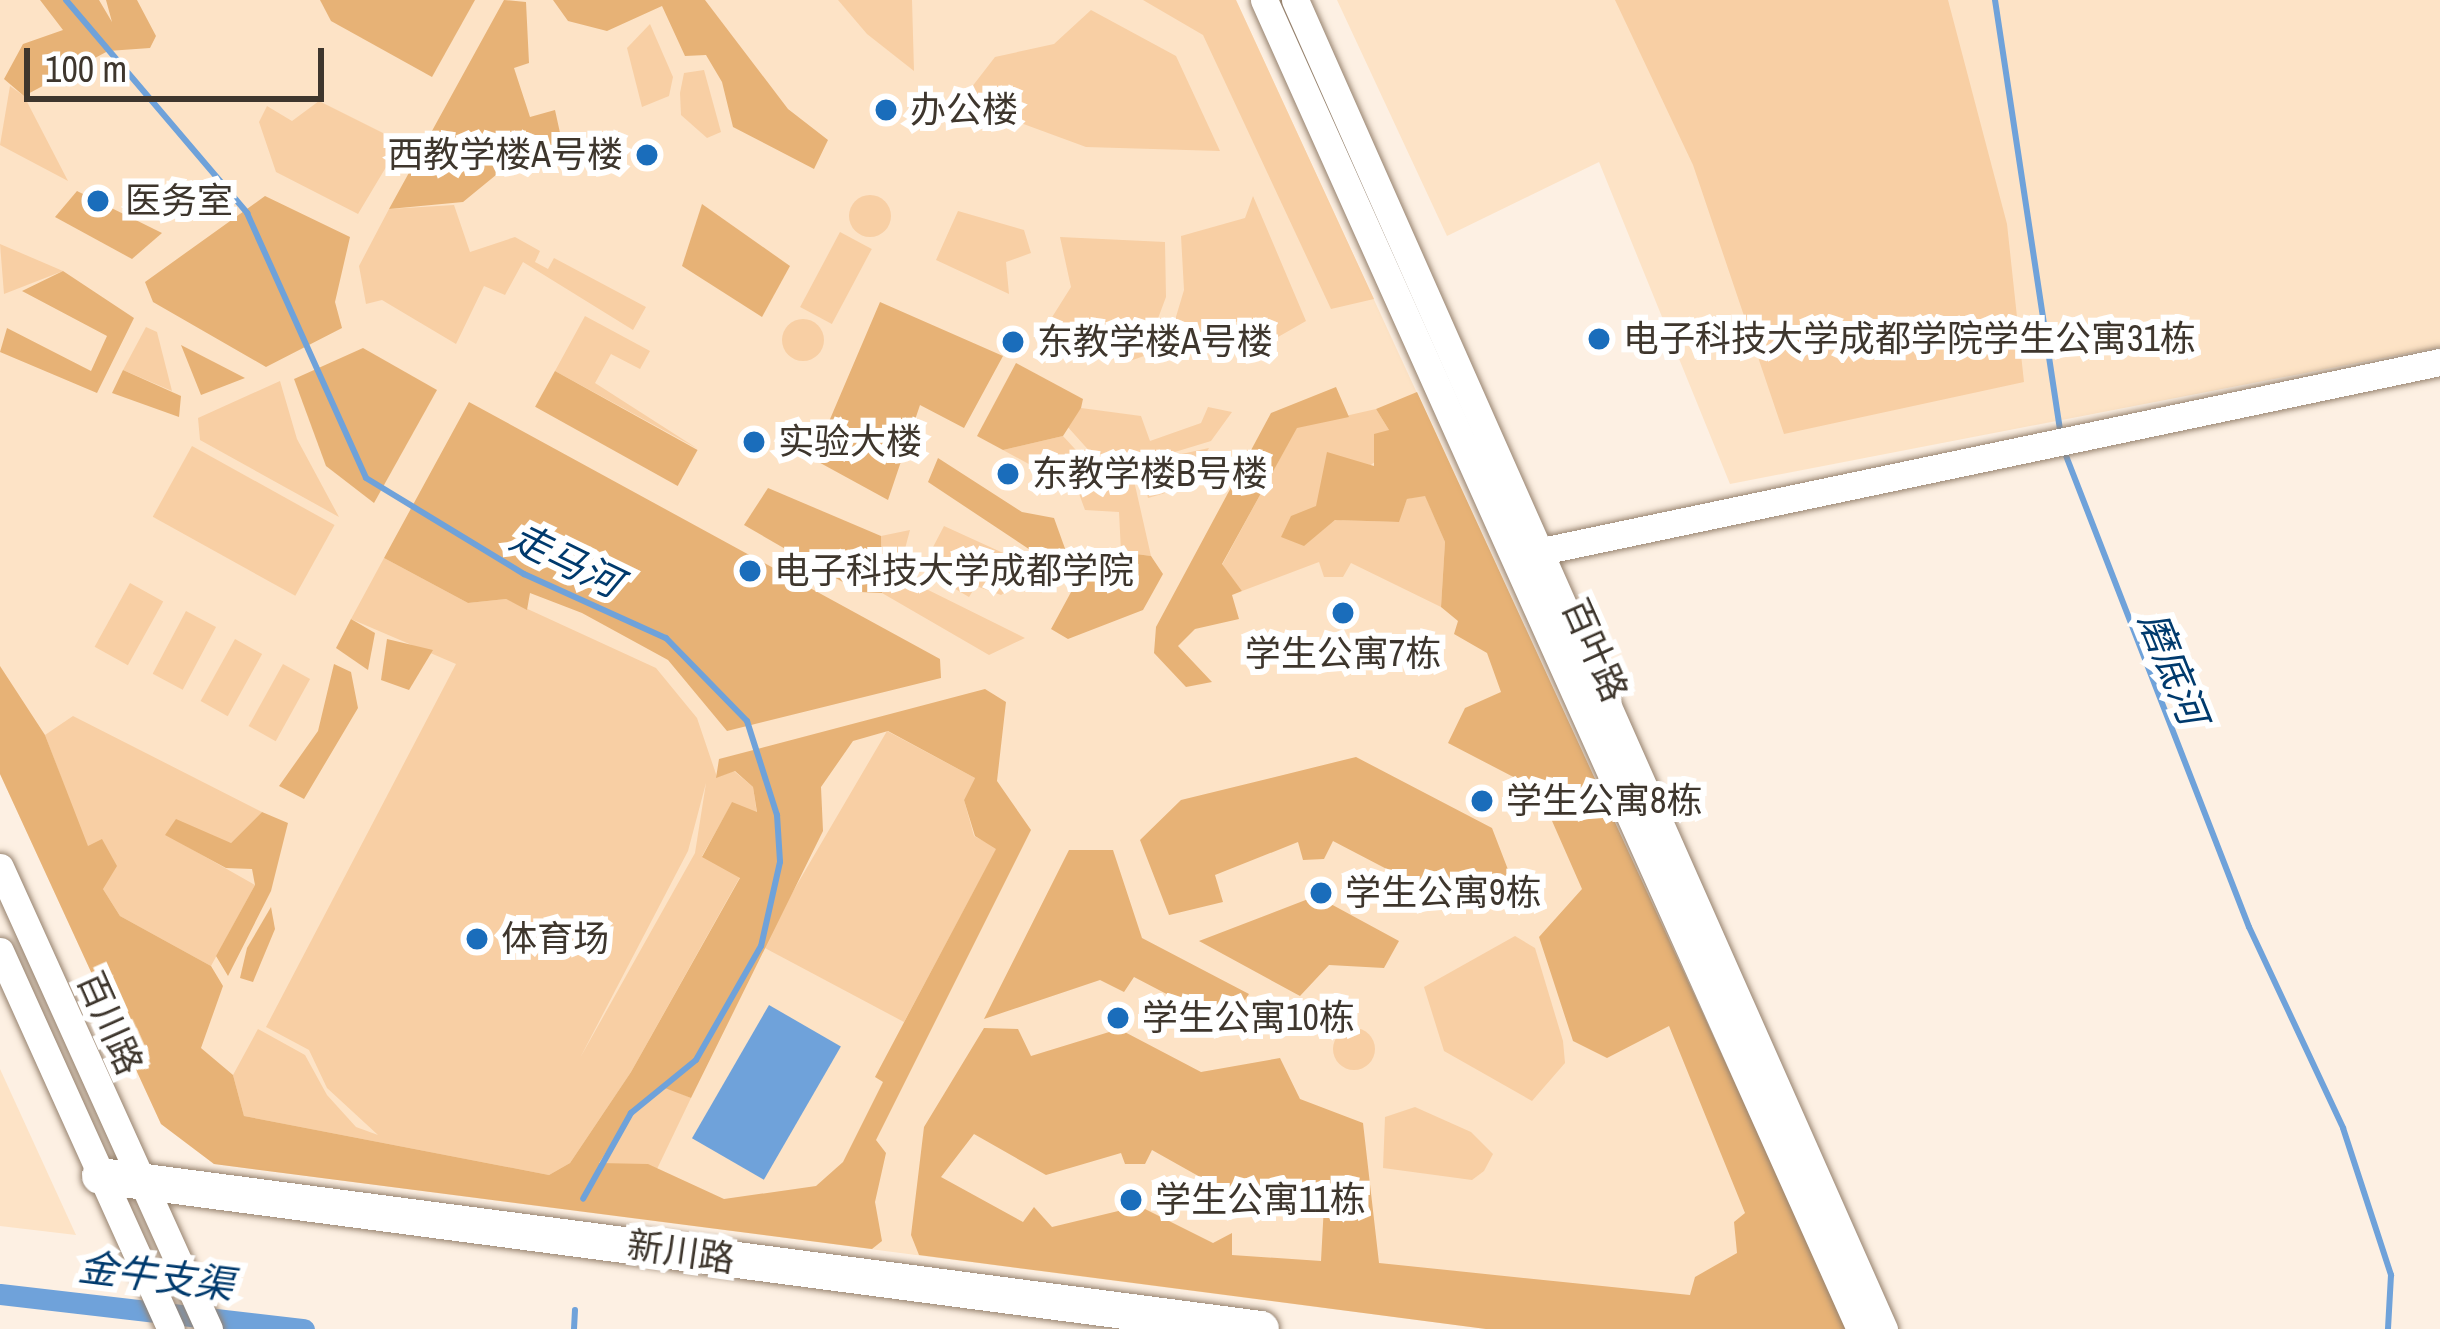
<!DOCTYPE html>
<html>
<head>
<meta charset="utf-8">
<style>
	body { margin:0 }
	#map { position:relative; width:2440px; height:1329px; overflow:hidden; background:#fdf0e3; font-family:"Archivo Narrow","Noto Sans SC",sans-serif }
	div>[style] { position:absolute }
	.built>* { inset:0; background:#fde3c6 }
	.green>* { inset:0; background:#f8cfa4; transform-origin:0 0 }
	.round { border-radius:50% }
	.forest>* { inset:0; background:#e7b276; transform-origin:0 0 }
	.water>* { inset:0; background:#6fa2da; transform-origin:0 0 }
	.stream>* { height:6px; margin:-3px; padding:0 3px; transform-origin:3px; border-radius:3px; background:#6fa2da }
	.canal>* { height:21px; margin:-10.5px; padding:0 10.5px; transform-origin:10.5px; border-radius:10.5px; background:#6fa2da }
	.roads { filter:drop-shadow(0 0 3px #96826e) drop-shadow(0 0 3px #96826e) }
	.minor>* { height:27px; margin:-13.5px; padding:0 13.5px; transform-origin:13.5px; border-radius:13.5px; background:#fff }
	.major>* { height:36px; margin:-18px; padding:0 18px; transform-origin:18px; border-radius:18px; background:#fff }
	.dots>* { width:33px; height:33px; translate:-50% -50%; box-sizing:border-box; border:6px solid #fff; border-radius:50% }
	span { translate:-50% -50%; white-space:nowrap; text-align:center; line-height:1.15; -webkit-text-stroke:12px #fff; paint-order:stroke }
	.poi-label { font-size:36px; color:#3e362d }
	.left { translate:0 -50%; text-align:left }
	.right { translate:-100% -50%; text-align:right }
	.street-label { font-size:36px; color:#3e362d }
	.water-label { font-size:39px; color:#003a6d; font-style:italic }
	.scale { position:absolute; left:24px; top:48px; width:300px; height:54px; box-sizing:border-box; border:6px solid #3e362d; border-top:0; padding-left:15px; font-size:36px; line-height:42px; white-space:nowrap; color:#3e362d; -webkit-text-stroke:9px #fff; paint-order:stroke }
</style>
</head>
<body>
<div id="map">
	<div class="built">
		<i style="clip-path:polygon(0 0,1236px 0,1848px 1329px,1486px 1329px,214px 1164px,161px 1124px,0 774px)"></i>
		<i style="clip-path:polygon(1337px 0,2440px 0,2440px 347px,1730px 484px,1599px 162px,1447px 236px)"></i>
		<i style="clip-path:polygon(0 1069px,76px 1235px,0 1226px)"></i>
	</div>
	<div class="green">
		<i style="clip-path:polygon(838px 0,912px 0,914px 71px,867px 34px)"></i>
		<i style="clip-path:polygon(1143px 0,1236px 0,1374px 299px,1331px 309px,1203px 35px)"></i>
		<i style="clip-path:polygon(1615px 0,1948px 0,2007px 224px,2024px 382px,1784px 434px,1693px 165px)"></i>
		<i style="clip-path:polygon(1091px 10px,1176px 56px,1220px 151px,1086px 147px,961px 101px,995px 57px,1054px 44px)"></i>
		<i style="clip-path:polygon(650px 24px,673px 77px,669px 96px,642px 107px,627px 48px)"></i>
		<i style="clip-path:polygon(704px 70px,721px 132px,707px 138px,681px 115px,680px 93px,684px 73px)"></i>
		<i style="clip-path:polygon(10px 86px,24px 96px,68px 181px,0 145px)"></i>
		<i style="clip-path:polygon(319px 101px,401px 142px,358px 214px,276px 172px,259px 122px,267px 106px,292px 121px)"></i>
		<i class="round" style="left:849px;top:195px;width:42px;height:42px"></i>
		<i style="clip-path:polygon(1253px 196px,1306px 321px,1278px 337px,1247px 318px,1167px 347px,1184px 290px,1181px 236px,1245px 218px)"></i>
		<i style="clip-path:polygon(454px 205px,470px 252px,515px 237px,540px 251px,535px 262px,548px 269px,554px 258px,646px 307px,633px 330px,523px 262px,505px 295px,484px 286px,456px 344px,382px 300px,366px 304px,359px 266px,389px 209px)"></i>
		<i style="clip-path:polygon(958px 211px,1024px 230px,1031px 253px,1006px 262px,1009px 294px,936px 260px)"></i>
		<i style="left:840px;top:232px;width:36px;height:85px;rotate:28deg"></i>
		<i style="clip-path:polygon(1060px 237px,1165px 242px,1166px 297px,1144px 356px,1124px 363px,1049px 322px,1071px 287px)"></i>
		<i style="clip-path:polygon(0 244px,63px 271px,4px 294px)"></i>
		<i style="clip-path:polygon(585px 316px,650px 351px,640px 369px,611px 354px,595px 383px,698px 449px,555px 371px)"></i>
		<i class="round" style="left:782px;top:319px;width:42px;height:42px"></i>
		<i style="clip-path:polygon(146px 327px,157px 332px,172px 391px,123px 370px)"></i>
		<i style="clip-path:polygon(280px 381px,297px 439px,339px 517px,200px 440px,198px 418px)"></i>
		<i style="clip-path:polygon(1208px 407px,1232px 412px,1211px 441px,1165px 455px,1093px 455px,1066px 425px,1081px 408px,1141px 416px,1150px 441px,1201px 423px)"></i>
		<i style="clip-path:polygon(1376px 409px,1389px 430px,1380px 458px,1317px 506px,1303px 546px,1335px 520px,1398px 522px,1407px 499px,1425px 495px,1445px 542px,1441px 607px,1351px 563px,1343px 577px,1324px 577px,1319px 562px,1242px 591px,1222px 565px,1297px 427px)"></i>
		<i style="clip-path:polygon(1063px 436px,1086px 461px,1130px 463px,1151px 556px,1121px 552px,1119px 512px,1085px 510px,1078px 491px,1003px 450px)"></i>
		<i style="left:192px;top:446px;width:163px;height:81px;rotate:29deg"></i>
		<i style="clip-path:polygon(1209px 448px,1186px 487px,1148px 498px,1140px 463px)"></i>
		<i style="clip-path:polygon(944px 526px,1021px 561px,1023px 581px,1001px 595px,976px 586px,969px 597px,945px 583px,960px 576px,932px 549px)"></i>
		<i style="clip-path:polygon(910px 530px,898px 575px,1025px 638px,989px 655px,882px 593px,881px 536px)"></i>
		<i style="clip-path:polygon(evenodd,384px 558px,468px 603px,506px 599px,656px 668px,697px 718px,717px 777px,734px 771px,753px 787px,757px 814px,732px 803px,702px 856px,740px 877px,631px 1072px,570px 1163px,549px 1175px,244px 1116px,233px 1075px,258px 1029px,305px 1055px,327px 1095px,356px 1127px,378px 1135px,327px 1088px,309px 1050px,266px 1027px,456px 664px,351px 619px,384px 558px,706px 783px,695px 853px,580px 1058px,688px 851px,706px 783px)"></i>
		<i style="left:130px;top:583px;width:38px;height:73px;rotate:29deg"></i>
		<i style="left:186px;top:611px;width:34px;height:71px;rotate:28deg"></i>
		<i style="left:235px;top:639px;width:31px;height:71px;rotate:29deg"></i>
		<i style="left:283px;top:664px;width:31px;height:71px;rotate:29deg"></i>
		<i style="clip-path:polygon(73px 716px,262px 812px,231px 843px,165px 834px,255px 885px,211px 966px,120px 916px,103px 889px,45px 735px)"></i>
		<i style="clip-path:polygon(887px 731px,975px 778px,964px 800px,974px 836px,997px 848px,904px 1022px,761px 946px)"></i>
		<i style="clip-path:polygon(1515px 936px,1535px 948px,1563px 1041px,1565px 1063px,1532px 1101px,1444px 1051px,1424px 987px)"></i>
		<i class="round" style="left:1333px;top:1028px;width:42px;height:42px"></i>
		<i style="clip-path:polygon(666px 1087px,691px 1098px,657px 1169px,598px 1163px,631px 1113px)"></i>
		<i style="clip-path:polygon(1415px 1107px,1471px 1132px,1493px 1154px,1484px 1171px,1472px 1180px,1383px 1168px,1385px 1117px)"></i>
	</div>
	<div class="forest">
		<i style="clip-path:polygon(40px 0,99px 0,112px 22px,106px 0,137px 0,156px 36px,150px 48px,108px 51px,24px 96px,4px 79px,23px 44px,63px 30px)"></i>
		<i style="clip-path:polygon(320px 0,475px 0,432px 77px,331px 21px)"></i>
		<i style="clip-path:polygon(504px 0,526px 2px,529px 63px,514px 68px,530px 117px,555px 110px,564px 151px,513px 161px,463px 202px,389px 209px)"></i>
		<i style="clip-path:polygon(553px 0,705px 0,788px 109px,828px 140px,814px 169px,733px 127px,722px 82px,706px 55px,685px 56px,662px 6px,607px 31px,568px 21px)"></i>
		<i style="clip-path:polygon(77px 191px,162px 233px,132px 259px,55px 217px)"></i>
		<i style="clip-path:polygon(265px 196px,350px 237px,335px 302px,342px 328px,266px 367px,153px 302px,145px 282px)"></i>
		<i style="clip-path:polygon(702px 204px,790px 266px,762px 317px,682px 266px)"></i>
		<i style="clip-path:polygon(63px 271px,134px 318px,97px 393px,0 352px,7px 328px,91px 371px,107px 336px,22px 291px)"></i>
		<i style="clip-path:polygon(880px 302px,1003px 356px,964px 428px,920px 405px,888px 500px,813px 459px)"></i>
		<i style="clip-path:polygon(181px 345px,245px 378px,201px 395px)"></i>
		<i style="clip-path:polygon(363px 348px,437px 390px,374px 503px,326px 466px,294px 379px)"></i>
		<i style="clip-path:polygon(1016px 363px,1083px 399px,1081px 408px,1063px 436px,1003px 450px,977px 436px)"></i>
		<i style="clip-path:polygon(123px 370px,181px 396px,179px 417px,112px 393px)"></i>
		<i style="left:555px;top:371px;width:163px;height:41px;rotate:29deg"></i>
		<i style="clip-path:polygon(1336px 387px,1349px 417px,1297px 428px,1222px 564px,1242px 591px,1232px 595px,1239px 619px,1195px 629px,1178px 646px,1212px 682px,1186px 687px,1154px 653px,1156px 627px,1271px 413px)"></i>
		<i style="clip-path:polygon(evenodd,1417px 392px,1848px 1329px,1486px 1329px,919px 1255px,911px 1235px,924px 1127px,984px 1028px,1018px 1029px,1031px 1056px,1119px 1029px,1201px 1072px,1280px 1058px,1300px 1099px,1363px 1123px,1379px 1263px,1690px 1295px,1695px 1277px,1737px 1253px,1734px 1222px,1745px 1213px,1669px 1026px,1607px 1058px,1573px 1041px,1539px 937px,1582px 889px,1545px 805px,1528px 809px,1525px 783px,1448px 743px,1465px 708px,1501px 692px,1487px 653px,1454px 634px,1458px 621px,1441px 607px,1445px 542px,1425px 496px,1407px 499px,1399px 522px,1335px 520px,1304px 546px,1281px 537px,1291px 516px,1316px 506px,1327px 452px,1374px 466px,1374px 434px,1389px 430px,1376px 409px,1417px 392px,974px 1134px,1046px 1175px,1121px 1153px,1125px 1164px,1145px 1164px,1152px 1150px,1234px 1196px,1324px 1205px,1321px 1261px,1232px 1255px,1232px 1233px,1213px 1243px,1139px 1206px,1052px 1227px,1034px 1207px,1023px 1222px,941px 1177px,974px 1134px)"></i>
		<i style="clip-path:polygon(469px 402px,940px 659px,941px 678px,727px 731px,668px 660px,582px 613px,530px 593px,527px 610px,506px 599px,468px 603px,384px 558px)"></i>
		<i style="clip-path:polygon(938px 458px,1022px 512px,1054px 518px,1072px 568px,1121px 552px,1151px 556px,1163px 574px,1143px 610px,1068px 639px,1051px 629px,1077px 581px,928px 482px)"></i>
		<i style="clip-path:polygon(768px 488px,881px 536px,882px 593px,860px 592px,744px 525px)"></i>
		<i style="clip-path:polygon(351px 619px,375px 633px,368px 670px,336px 648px)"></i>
		<i style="clip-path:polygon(387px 639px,433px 650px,409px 690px,381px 680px)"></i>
		<i style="clip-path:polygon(334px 664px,351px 672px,358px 708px,304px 799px,279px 786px,318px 731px)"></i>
		<i style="clip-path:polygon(evenodd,0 666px,45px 735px,88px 846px,102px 839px,117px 866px,103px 889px,120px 916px,211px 966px,223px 986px,201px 1048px,233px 1075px,244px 1116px,549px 1175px,570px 1163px,631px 1072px,740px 878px,702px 857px,732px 802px,757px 812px,753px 787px,735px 771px,716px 778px,719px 759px,985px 689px,1006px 702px,997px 781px,1031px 830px,876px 1140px,886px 1153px,875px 1202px,882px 1241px,872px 1249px,214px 1164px,161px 1124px,0 774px,0 666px,888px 731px,975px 778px,964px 800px,975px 836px,996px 849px,875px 1077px,883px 1082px,843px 1162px,816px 1186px,724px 1199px,648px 1164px,599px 1163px,631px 1113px,665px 1088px,691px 1098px,823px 831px,821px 787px,853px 741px,888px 731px)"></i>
		<i style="clip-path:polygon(1356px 757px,1492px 828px,1522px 906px,1425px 889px,1333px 841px,1324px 859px,1303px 860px,1298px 842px,1215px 875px,1223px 902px,1169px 915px,1140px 840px,1181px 800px)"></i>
		<i style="clip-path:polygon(262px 812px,288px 823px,271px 891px,228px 976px,216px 956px,255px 885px,252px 869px,226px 868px,165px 835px,176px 819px,231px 843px)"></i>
		<i style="clip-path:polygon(1069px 850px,1113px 850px,1142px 938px,1249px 994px,1228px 1026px,1134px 977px,1124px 992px,1100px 980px,984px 1019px)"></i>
		<i style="clip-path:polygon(1316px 896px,1399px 941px,1384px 968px,1329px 965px,1300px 996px,1199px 941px)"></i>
		<i style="clip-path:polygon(271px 907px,275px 929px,253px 982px,240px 978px,247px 948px)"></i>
	</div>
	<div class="water">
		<i style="left:769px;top:1005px;width:83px;height:154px;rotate:30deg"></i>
	</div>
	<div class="stream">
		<i style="left:66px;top:0;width:280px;rotate:49.6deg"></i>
		<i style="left:247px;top:213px;width:290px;rotate:65.8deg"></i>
		<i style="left:366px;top:478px;width:185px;rotate:31.3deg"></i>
		<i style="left:524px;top:574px;width:156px;rotate:24.3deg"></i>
		<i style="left:666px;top:638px;width:116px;rotate:45.7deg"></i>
		<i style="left:747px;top:721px;width:99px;rotate:72.3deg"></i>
		<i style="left:777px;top:815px;width:47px;rotate:86.3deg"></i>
		<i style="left:780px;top:862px;width:86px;rotate:102.7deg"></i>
		<i style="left:761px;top:946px;width:131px;rotate:119.7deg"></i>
		<i style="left:696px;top:1060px;width:84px;rotate:140.8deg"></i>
		<i style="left:631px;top:1113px;width:98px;rotate:119.2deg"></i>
		<i style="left:1995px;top:0;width:440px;rotate:81.4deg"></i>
		<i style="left:2063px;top:448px;width:514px;rotate:68.78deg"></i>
		<i style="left:2249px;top:927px;width:222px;rotate:64.9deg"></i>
		<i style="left:2343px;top:1128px;width:155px;rotate:71.9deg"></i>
		<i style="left:2391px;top:1275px;width:54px;rotate:93.2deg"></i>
		<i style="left:574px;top:1329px;width:19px;rotate:-87deg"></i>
	</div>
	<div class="canal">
		<i style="left:0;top:1294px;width:306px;rotate:6.6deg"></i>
	</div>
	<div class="roads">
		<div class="minor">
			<i style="left:1264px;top:0;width:1457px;rotate:65.85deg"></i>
			<i style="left:1295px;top:0;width:1454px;rotate:66.1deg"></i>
			<i style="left:1523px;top:555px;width:937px;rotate:-11.89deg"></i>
			<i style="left:0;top:867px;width:507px;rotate:65.66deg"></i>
			<i style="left:0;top:951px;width:415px;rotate:65.7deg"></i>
		</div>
		<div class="major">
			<i style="left:100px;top:1176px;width:1171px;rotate:7.51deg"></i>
		</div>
	</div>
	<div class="dots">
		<i style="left:886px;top:110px;background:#1a6dbb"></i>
		<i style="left:647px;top:155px;background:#1a6dbb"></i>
		<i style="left:98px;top:201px;background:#1a6dbb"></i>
		<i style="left:1599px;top:339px;background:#1a6dbb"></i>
		<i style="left:1013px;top:342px;background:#1a6dbb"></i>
		<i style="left:754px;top:442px;background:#1a6dbb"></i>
		<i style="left:1008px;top:474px;background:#1a6dbb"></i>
		<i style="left:750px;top:571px;background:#1a6dbb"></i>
		<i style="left:1343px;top:613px;background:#1a6dbb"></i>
		<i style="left:1482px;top:801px;background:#1a6dbb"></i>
		<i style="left:1321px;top:893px;background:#1a6dbb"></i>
		<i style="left:477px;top:939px;background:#1a6dbb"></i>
		<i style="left:1118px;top:1018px;background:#1a6dbb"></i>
		<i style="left:1131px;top:1200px;background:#1a6dbb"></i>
	</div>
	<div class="poi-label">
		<span class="left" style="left:910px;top:110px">办公楼</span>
		<span class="right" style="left:623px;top:155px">西教学楼A号楼</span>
		<span class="left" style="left:125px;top:201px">医务室</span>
		<span class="left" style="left:1623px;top:339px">电子科技大学成都学院学生公寓31栋</span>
		<span class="left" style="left:1037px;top:342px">东教学楼A号楼</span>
		<span class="left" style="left:778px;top:442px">实验大楼</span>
		<span class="left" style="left:1032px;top:474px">东教学楼B号楼</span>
		<span class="left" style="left:774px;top:571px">电子科技大学成都学院</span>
		<span style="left:1343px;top:654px">学生公寓7栋</span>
		<span class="left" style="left:1506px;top:801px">学生公寓8栋</span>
		<span class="left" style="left:1345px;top:893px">学生公寓9栋</span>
		<span class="left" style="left:501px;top:939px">体育场</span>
		<span class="left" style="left:1142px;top:1018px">学生公寓10栋</span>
		<span class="left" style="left:1155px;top:1200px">学生公寓11栋</span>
	</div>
	<div class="street-label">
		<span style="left:1595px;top:650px;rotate:66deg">百叶路</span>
		<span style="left:110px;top:1023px;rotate:66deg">百川路</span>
		<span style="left:681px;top:1252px;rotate:8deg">新川路</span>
	</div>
	<div class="water-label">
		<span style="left:566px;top:560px;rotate:26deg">走马河</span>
		<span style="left:2173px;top:668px;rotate:68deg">磨底河</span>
		<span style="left:156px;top:1276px;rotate:7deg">金牛支渠</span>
	</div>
	<div class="scale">100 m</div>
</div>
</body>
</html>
